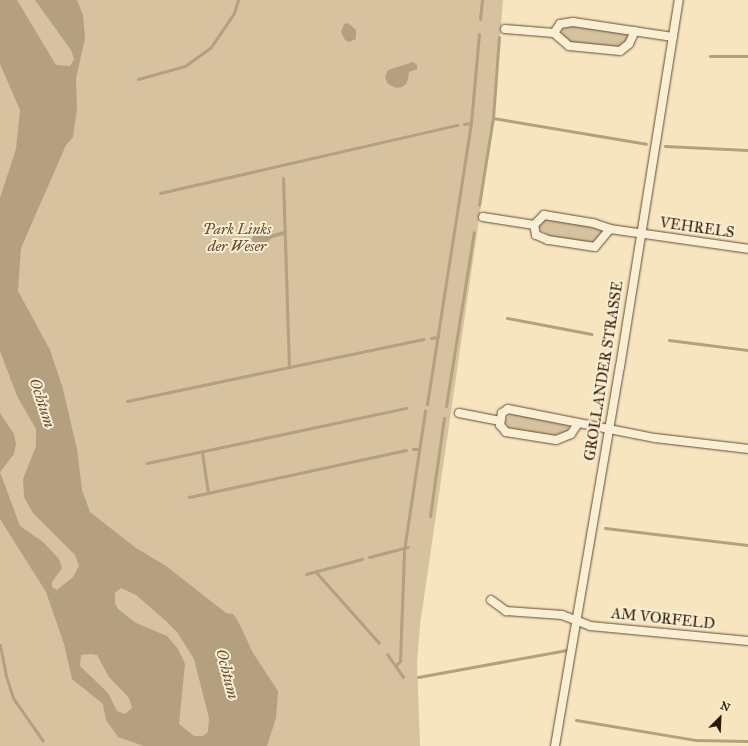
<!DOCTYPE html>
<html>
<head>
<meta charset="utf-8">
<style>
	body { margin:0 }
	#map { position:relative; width:748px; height:746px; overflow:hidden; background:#f7e5bf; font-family:"IM FELL Great Primer",serif }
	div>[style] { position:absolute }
	.green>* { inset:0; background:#d6c29f }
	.water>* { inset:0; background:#b49f7e }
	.stream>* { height:3px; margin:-1.5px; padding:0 1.5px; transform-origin:1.5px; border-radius:1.5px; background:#b49f7e }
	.roads { filter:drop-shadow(0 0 1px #644a30) drop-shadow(0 0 1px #644a30) }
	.minor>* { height:8px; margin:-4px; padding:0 4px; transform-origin:4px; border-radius:4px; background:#faeed5 }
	span { translate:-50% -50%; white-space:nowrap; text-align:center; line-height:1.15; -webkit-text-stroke:4px #faeed5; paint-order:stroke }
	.street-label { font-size:15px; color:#331601 }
	.park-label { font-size:15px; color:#644a30; font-style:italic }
	.water-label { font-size:16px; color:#674d33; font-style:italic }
	.north { position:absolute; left:700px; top:698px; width:40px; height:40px; -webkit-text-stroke:3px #faeed5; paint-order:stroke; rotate:24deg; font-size:11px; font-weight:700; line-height:16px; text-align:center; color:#331601 }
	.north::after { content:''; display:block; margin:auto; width:14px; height:18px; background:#331601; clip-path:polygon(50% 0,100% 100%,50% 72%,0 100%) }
</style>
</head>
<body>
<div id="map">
	<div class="green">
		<i style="clip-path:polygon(0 0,503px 0,494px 116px,420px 625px,417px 662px,420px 746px,0 746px)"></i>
		<i style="clip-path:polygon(567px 25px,628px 33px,628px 38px,625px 44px,615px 48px,573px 44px,562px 34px,562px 30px)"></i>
		<i style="clip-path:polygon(548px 217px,602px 228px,603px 231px,593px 243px,552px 237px,539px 229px,540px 223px)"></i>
		<i style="clip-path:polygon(511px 413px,566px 423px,569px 427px,568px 432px,550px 436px,510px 430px,505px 421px)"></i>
	</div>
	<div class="water">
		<i style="clip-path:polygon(evenodd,0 0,17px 0,56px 65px,70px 66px,74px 59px,71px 50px,35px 0,77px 0,83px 15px,85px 38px,76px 79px,77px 108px,73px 137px,66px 145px,21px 248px,18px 291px,50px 350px,63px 389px,77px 449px,82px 490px,90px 512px,136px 548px,166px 566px,226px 613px,233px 614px,238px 621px,253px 653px,278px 691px,276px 718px,267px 746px,144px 746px,118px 737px,106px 720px,103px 704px,72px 679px,64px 644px,46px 592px,0 519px,0 413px,14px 434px,16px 444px,14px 454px,0 472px,20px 526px,43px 542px,59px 559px,62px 568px,52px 582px,52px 587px,57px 590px,73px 577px,79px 566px,75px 555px,33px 513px,24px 497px,23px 479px,36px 446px,36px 429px,17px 396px,0 351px,0 198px,16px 149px,20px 110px,0 64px,0 0,121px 588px,136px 595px,166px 621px,177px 632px,194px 659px,209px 718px,208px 732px,203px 736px,194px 736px,179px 724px,185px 664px,178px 649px,167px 636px,136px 623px,118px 609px,115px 603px,115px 593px,121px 588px,0 0,91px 654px,97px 655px,109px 677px,129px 698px,132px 708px,125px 714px,117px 711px,108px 693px,80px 666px,81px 655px,91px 654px)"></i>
		<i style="clip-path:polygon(348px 23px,356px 30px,356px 39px,349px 42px,345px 40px,341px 32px,344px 24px)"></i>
		<i style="clip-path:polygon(413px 62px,417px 65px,417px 69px,409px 72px,407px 83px,402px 87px,396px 88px,388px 84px,385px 77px,388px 70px)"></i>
		<i style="clip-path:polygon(262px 229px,273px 234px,284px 231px,284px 235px,272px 238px,261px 247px,254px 245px,252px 239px,255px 231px)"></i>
	</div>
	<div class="stream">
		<i style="left:480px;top:19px;width:19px;rotate:-84deg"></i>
		<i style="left:710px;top:56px;width:38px"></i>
		<i style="left:138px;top:79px;width:49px;rotate:-15.5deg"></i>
		<i style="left:185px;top:66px;width:32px;rotate:-36deg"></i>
		<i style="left:211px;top:47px;width:41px;rotate:-55.9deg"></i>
		<i style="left:234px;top:13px;width:14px;rotate:-73deg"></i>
		<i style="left:493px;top:118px;width:155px;rotate:9.6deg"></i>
		<i style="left:464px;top:124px;width:7px;rotate:-8deg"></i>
		<i style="left:665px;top:146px;width:83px;rotate:2.8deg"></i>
		<i style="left:283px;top:178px;width:189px;rotate:88.2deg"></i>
		<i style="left:160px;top:193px;width:305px;rotate:-12.9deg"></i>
		<i style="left:479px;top:205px;width:88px;rotate:-80.9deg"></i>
		<i style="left:493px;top:118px;width:81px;rotate:-85.8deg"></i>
		<i style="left:507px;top:318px;width:86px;rotate:10.7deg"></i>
		<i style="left:431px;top:338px;width:7px;rotate:-8deg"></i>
		<i style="left:669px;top:340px;width:80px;rotate:7.2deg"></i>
		<i style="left:127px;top:401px;width:303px;rotate:-11.8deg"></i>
		<i style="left:427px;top:404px;width:284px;rotate:-81.1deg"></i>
		<i style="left:471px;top:123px;width:89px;rotate:-84.9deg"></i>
		<i style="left:446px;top:406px;width:176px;rotate:-80.9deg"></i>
		<i style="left:413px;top:449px;width:6px"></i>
		<i style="left:202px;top:452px;width:41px;rotate:81.7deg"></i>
		<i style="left:147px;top:463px;width:265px;rotate:-12deg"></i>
		<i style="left:189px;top:497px;width:222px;rotate:-12.2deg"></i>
		<i style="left:430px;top:516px;width:99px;rotate:-81.9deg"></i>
		<i style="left:605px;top:528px;width:144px;rotate:6.8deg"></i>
		<i style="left:369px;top:557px;width:40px;rotate:-14.4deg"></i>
		<i style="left:315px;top:571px;width:96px;rotate:48.4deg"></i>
		<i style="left:306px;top:574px;width:58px;rotate:-15deg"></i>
		<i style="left:0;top:645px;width:32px;rotate:79deg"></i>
		<i style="left:6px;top:676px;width:23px;rotate:72deg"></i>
		<i style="left:13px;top:698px;width:52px;rotate:55.1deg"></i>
		<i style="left:387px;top:654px;width:28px;rotate:55deg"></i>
		<i style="left:396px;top:665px;width:6px;rotate:-45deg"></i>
		<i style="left:400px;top:661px;width:111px;rotate:-87.9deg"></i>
		<i style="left:404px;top:550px;width:141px;rotate:-81.4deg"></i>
		<i style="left:418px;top:677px;width:150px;rotate:-10.3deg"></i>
		<i style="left:576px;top:720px;width:122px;rotate:9.5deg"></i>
		<i style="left:696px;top:740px;width:52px;rotate:1.1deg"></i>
	</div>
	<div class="roads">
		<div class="minor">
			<i style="left:505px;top:29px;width:49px;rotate:4.7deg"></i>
			<i style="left:635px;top:31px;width:14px;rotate:115deg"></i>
			<i style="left:629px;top:44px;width:11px;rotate:142deg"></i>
			<i style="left:620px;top:51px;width:51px;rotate:-174.4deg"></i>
			<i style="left:569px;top:46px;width:20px;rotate:-139deg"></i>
			<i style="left:554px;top:33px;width:11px;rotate:-56deg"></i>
			<i style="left:560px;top:24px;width:13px;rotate:-9deg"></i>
			<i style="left:573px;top:22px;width:101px;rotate:8.5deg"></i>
			<i style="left:483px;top:217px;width:52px;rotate:8.9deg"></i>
			<i style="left:610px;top:229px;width:23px;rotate:130deg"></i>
			<i style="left:595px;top:247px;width:48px;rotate:-171.5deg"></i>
			<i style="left:548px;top:240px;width:13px;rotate:-157deg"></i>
			<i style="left:536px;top:235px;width:10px;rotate:-101deg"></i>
			<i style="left:534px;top:225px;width:14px;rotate:-45deg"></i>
			<i style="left:544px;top:215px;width:50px;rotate:9.3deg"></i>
			<i style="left:593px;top:223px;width:18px;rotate:19deg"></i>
			<i style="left:610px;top:229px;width:139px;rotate:8.2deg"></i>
			<i style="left:459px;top:413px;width:42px;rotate:11deg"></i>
			<i style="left:577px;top:425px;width:11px;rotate:124deg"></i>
			<i style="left:571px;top:434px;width:16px;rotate:158deg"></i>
			<i style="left:556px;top:440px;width:51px;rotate:-170.9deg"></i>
			<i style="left:506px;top:432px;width:9px;rotate:-131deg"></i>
			<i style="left:500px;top:425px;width:12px;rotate:-81deg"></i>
			<i style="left:502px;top:413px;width:7px;rotate:-34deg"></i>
			<i style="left:508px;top:409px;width:150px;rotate:11.2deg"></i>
			<i style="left:655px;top:438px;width:94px;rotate:6.7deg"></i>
			<i style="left:491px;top:600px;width:19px;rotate:36deg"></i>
			<i style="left:506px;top:611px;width:56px;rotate:4.1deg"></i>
			<i style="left:562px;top:615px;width:30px;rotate:21deg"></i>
			<i style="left:590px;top:626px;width:159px;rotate:5.4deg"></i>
			<i style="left:555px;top:746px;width:385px;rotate:-80.3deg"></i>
			<i style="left:620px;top:367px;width:372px;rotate:-80.9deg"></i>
		</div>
	</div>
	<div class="street-label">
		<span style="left:697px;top:228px;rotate:8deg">VEHRELS</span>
		<span style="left:604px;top:371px;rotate:-81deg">GROLLANDER STRASSE</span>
		<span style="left:663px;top:619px;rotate:6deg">AM VORFELD</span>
	</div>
	<div class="park-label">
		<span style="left:237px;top:238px">Park Links<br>der Weser</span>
	</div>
	<div class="water-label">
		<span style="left:42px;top:403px;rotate:72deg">Ochtum</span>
		<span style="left:227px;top:674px;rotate:76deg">Ochtum</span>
	</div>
	<div class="north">N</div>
</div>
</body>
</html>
